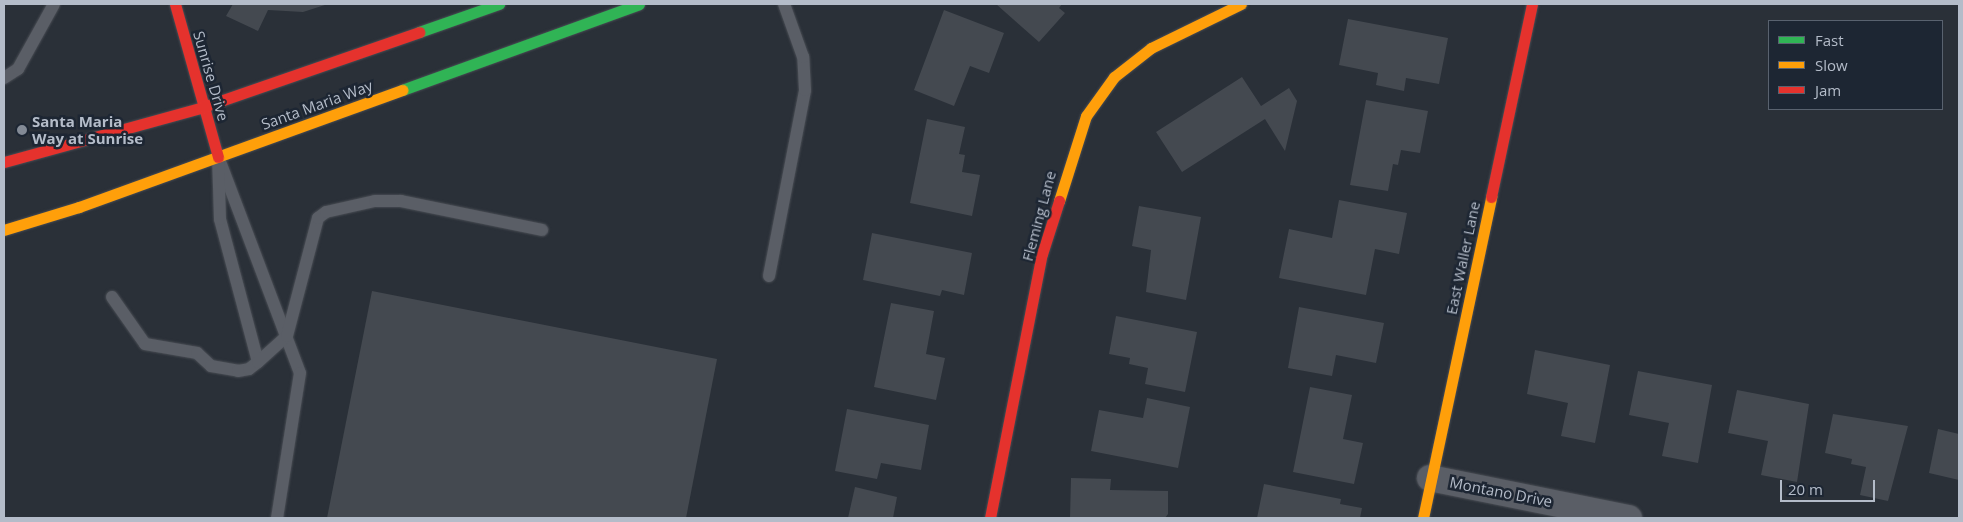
<!DOCTYPE html>
<html>
<head>
<meta charset="utf-8">
<style>
	body { margin:0 }
	#map { position:relative; width:1963px; height:522px; overflow:hidden; background:#2a3038; font-family:"Open Sans",sans-serif }
	div>[style] { position:absolute }
	.building>* { inset:0; background:#444950 }
	.roads { filter:drop-shadow(0 0 1px #484c53) drop-shadow(0 0 1px #484c53) }
	.lane>* { height:12px; margin:-6px; padding:0 6px; transform-origin:6px; border-radius:6px; background:#5a5e66 }
	.street>* { height:26px; margin:-13px; padding:0 13px; transform-origin:13px; border-radius:13px; background:#5a5e66 }
	.fast>* { height:11px; margin:-5.5px; padding:0 5.5px; transform-origin:5.5px; border-radius:5.5px; background:#30b455 }
	.slow>* { height:11px; margin:-5.5px; padding:0 5.5px; transform-origin:5.5px; border-radius:5.5px; background:#ff9f0a }
	.jam>* { height:11px; margin:-5.5px; padding:0 5.5px; transform-origin:5.5px; border-radius:5.5px; background:#e5322d }
	.dots>* { width:14px; height:14px; translate:-50% -50%; box-sizing:border-box; border:2px solid #1d2633; border-radius:50% }
	span { translate:-50% -50%; white-space:nowrap; text-align:center; line-height:1.15; -webkit-text-stroke:5px #1d2633; paint-order:stroke }
	.street-label { font-size:15px; color:#b4bcc9 }
	.poi-label { font-size:15px; color:#b4bcc9; font-weight:700 }
	.left { translate:0 -50%; text-align:left }
	.frame { position:absolute; inset:0; border:5px solid #b4bcc9; pointer-events:none }
	.legend { position:absolute; left:1768px; top:20px; width:175px; height:90px; box-sizing:border-box; background:#1d2633; border:1px solid #59626f; margin:0; padding:6px 9px; list-style:none; font-size:15px; color:#b4bcc9 }
	.legend li { display:flex; align-items:center; gap:10px; height:25px }
	.legend b { width:25px; border:1px solid #59626f }
	.scale { position:absolute; left:1780px; top:480px; width:95px; height:22px; box-sizing:border-box; border:2px solid #b4bcc9; border-top:0; padding-left:6px; font-size:15px; line-height:18px; white-space:nowrap; color:#b4bcc9; -webkit-text-stroke:4px #1d2633; paint-order:stroke }
</style>
</head>
<body>
<div id="map">
	<div class="building">
		<i style="clip-path:polygon(233px 4px,328px 4px,303px 12px,268px 10px,258px 31px,226px 16px)"></i>
		<i style="clip-path:polygon(996px 4px,1062px 4px,1059px 8px,1065px 13px,1039px 42px)"></i>
		<i style="clip-path:polygon(944px 10px,1004px 33px,989px 73px,970px 66px,954px 106px,914px 90px)"></i>
		<i style="clip-path:polygon(1348px 19px,1448px 38px,1439px 84px,1406px 78px,1404px 91px,1376px 85px,1378px 73px,1339px 65px)"></i>
		<i style="clip-path:polygon(1242px 77px,1261px 106px,1289px 88px,1297px 101px,1285px 151px,1265px 119px,1182px 172px,1156px 132px)"></i>
		<i style="clip-path:polygon(1366px 100px,1428px 111px,1420px 153px,1401px 150px,1398px 165px,1393px 164px,1388px 191px,1350px 185px)"></i>
		<i style="clip-path:polygon(927px 119px,965px 127px,959px 154px,965px 155px,962px 172px,980px 175px,972px 216px,910px 203px)"></i>
		<i style="clip-path:polygon(1339px 200px,1407px 213px,1399px 254px,1375px 249px,1366px 295px,1279px 278px,1289px 229px,1332px 238px)"></i>
		<i style="clip-path:polygon(1139px 206px,1201px 217px,1186px 300px,1146px 292px,1151px 250px,1132px 246px)"></i>
		<i style="clip-path:polygon(872px 233px,972px 253px,964px 295px,942px 290px,940px 296px,863px 280px)"></i>
		<i style="clip-path:polygon(372px 291px,717px 359px,686px 518px,327px 518px)"></i>
		<i style="clip-path:polygon(891px 303px,934px 311px,926px 354px,945px 358px,936px 400px,874px 387px)"></i>
		<i style="clip-path:polygon(1299px 307px,1384px 323px,1376px 363px,1336px 355px,1332px 376px,1288px 368px)"></i>
		<i style="clip-path:polygon(1116px 316px,1197px 332px,1185px 392px,1145px 384px,1148px 368px,1129px 364px,1130px 358px,1109px 354px)"></i>
		<i style="clip-path:polygon(1535px 350px,1610px 365px,1595px 443px,1561px 436px,1568px 403px,1527px 394px)"></i>
		<i style="clip-path:polygon(1638px 371px,1712px 385px,1698px 463px,1662px 456px,1669px 423px,1629px 415px)"></i>
		<i style="clip-path:polygon(1310px 387px,1352px 395px,1343px 439px,1363px 443px,1354px 484px,1293px 472px)"></i>
		<i style="clip-path:polygon(1737px 390px,1809px 404px,1797px 482px,1761px 475px,1768px 441px,1728px 433px)"></i>
		<i style="clip-path:polygon(1147px 398px,1190px 407px,1178px 468px,1091px 451px,1099px 410px,1143px 418px)"></i>
		<i style="clip-path:polygon(847px 409px,929px 425px,921px 470px,881px 463px,877px 479px,835px 471px)"></i>
		<i style="clip-path:polygon(1833px 414px,1908px 426px,1888px 501px,1860px 495px,1866px 467px,1851px 464px,1852px 459px,1825px 453px)"></i>
		<i style="clip-path:polygon(1938px 429px,1959px 434px,1959px 480px,1929px 473px)"></i>
		<i style="clip-path:polygon(1071px 478px,1111px 479px,1110px 490px,1168px 491px,1168px 514px,1165px 518px,1070px 518px)"></i>
		<i style="clip-path:polygon(1264px 484px,1341px 499px,1340px 504px,1362px 508px,1360px 518px,1257px 518px)"></i>
		<i style="clip-path:polygon(855px 487px,897px 497px,893px 518px,848px 518px)"></i>
	</div>
	<div class="roads">
		<div class="lane">
			<i style="left:4px;top:78px;width:17px;rotate:-33deg"></i>
			<i style="left:18px;top:69px;width:74px;rotate:-61deg"></i>
			<i style="left:221px;top:164px;width:223px;rotate:69.3deg"></i>
			<i style="left:300px;top:373px;width:147px;rotate:99deg"></i>
			<i style="left:769px;top:276px;width:189px;rotate:-79deg"></i>
			<i style="left:805px;top:90px;width:33px;rotate:-93deg"></i>
			<i style="left:803px;top:57px;width:56px;rotate:-109.7deg"></i>
			<i style="left:112px;top:297px;width:57px;rotate:54.9deg"></i>
			<i style="left:145px;top:344px;width:53px;rotate:9.8deg"></i>
			<i style="left:197px;top:353px;width:19px;rotate:43deg"></i>
			<i style="left:211px;top:366px;width:27px;rotate:10deg"></i>
			<i style="left:238px;top:371px;width:11px;rotate:-10deg"></i>
			<i style="left:249px;top:369px;width:11px;rotate:-38deg"></i>
			<i style="left:258px;top:362px;width:148px;rotate:-104.9deg"></i>
			<i style="left:220px;top:219px;width:62px;rotate:-91.8deg"></i>
			<i style="left:258px;top:362px;width:39px;rotate:-42deg"></i>
			<i style="left:287px;top:336px;width:122px;rotate:-75.3deg"></i>
			<i style="left:318px;top:218px;width:10px;rotate:-37deg"></i>
			<i style="left:326px;top:212px;width:50px;rotate:-12.7deg"></i>
			<i style="left:375px;top:201px;width:26px"></i>
			<i style="left:401px;top:201px;width:144px;rotate:11.6deg"></i>
		</div>
		<div class="street">
			<i style="left:1430px;top:478px;width:203px;rotate:11.4deg"></i>
		</div>
		<div class="fast">
			<i style="left:419px;top:32px;width:85px;rotate:-19.3deg"></i>
			<i style="left:402px;top:90px;width:252px;rotate:-19.9deg"></i>
		</div>
		<div class="slow">
			<i style="left:1059px;top:201px;width:89px;rotate:-72.4deg"></i>
			<i style="left:1086px;top:116px;width:48px;rotate:-54.3deg"></i>
			<i style="left:1114px;top:77px;width:47px;rotate:-38.1deg"></i>
			<i style="left:1151px;top:48px;width:100px;rotate:-26.1deg"></i>
			<i style="left:4px;top:230px;width:78px;rotate:-17deg"></i>
			<i style="left:79px;top:207px;width:344px;rotate:-19.9deg"></i>
			<i style="left:1423px;top:518px;width:328px;rotate:-78deg"></i>
		</div>
		<div class="jam">
			<i style="left:175px;top:4px;width:159px;rotate:74.3deg"></i>
			<i style="left:4px;top:162px;width:206px;rotate:-15.4deg"></i>
			<i style="left:203px;top:107px;width:229px;rotate:-19.1deg"></i>
			<i style="left:1491px;top:197px;width:197px;rotate:-78deg"></i>
			<i style="left:990px;top:518px;width:269px;rotate:-78.9deg"></i>
			<i style="left:1042px;top:254px;width:56px;rotate:-72.2deg"></i>
		</div>
	</div>
	<div class="dots">
		<i style="left:22px;top:130px;background:#848b96"></i>
	</div>
	<div class="street-label">
		<span style="left:211px;top:76px;rotate:74deg">Sunrise Drive</span>
		<span style="left:317px;top:105px;rotate:-20deg">Santa Maria Way</span>
		<span style="left:1039px;top:216px;rotate:-75deg">Fleming Lane</span>
		<span style="left:1463px;top:258px;rotate:-78deg">East Waller Lane</span>
		<span style="left:1501px;top:492px;rotate:11deg">Montano Drive</span>
	</div>
	<div class="poi-label">
		<span class="left" style="left:32px;top:130px">Santa Maria<br>Way at Sunrise</span>
	</div>
	<div class="frame"></div>
	<ul class="legend">
	<li><b style="height:6px;background:#30b455"></b>Fast</li>
	<li><b style="height:6px;background:#ff9f0a"></b>Slow</li>
	<li><b style="height:6px;background:#e5322d"></b>Jam</li>
	</ul>
	<div class="scale">20 m</div>
</div>
</body>
</html>
